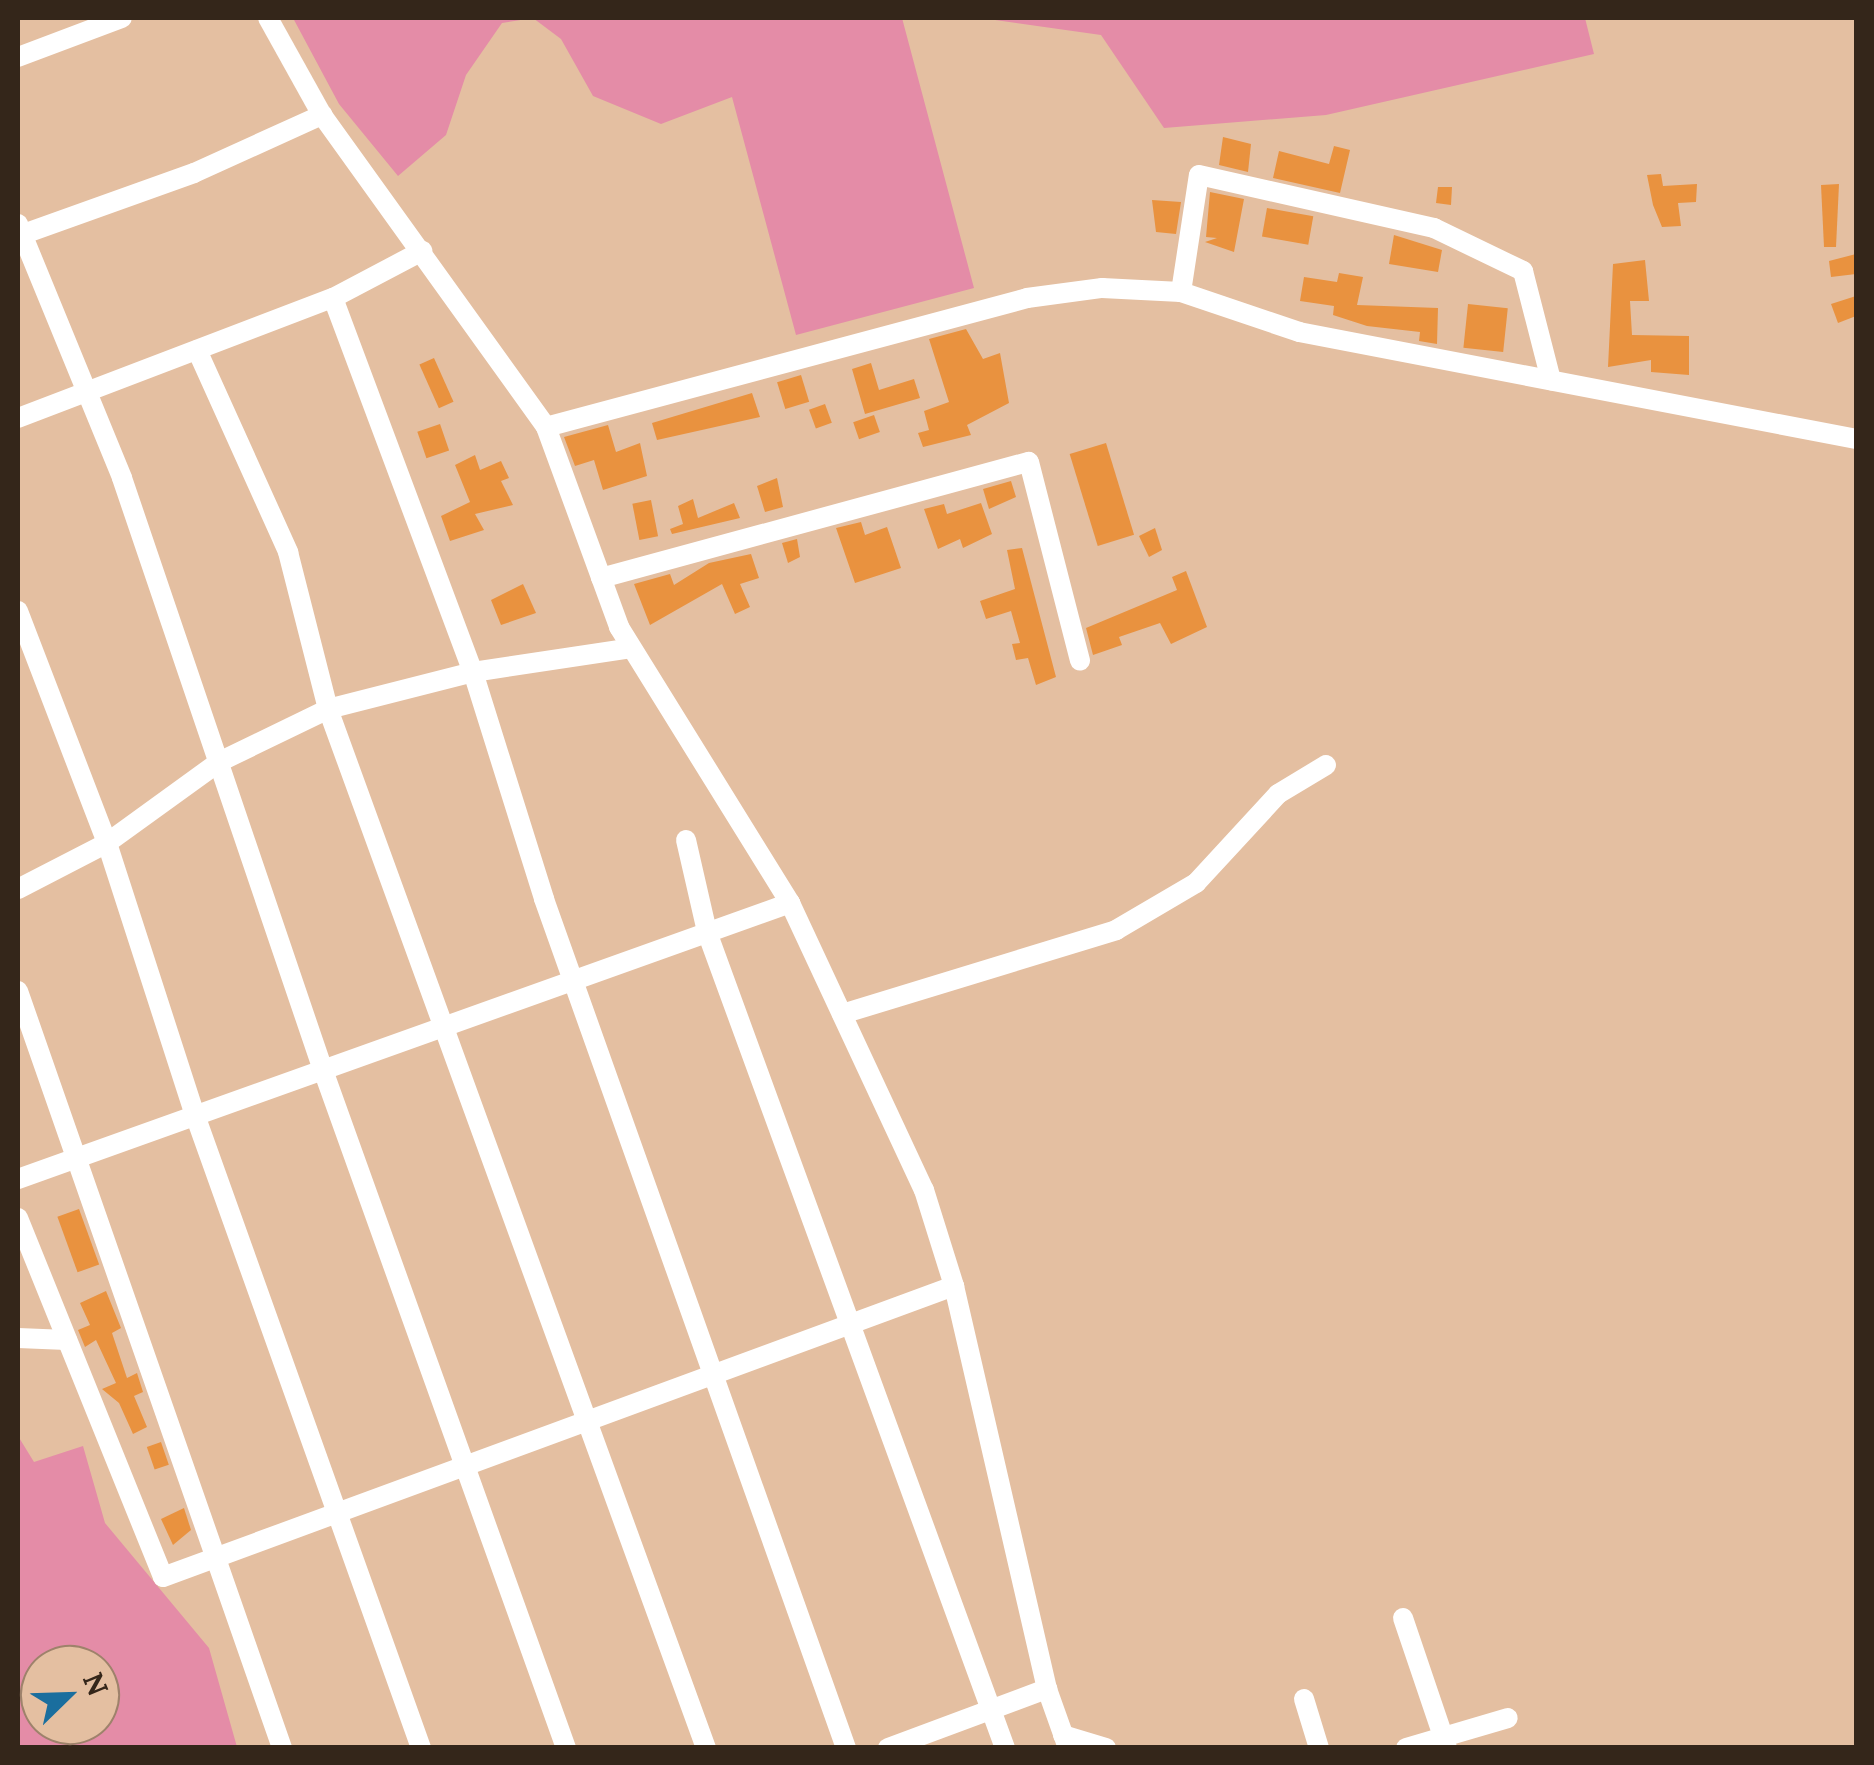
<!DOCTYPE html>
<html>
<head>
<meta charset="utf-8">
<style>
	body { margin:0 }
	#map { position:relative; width:1874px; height:1765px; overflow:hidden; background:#e4bfa1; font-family:Lora,serif }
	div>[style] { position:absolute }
	.green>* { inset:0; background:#e48ca7 }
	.building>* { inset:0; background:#e9923f; transform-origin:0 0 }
	.minor>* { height:20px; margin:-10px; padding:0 10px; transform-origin:10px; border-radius:10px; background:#fff }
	span { translate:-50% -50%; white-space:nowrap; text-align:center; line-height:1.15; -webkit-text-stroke:9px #e4bfa1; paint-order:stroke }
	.frame { position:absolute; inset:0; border:20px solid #34261a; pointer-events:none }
	.north { position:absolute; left:20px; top:1645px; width:100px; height:100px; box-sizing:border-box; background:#e4bfa1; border:2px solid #9e826b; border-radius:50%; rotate:67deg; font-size:28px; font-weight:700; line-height:40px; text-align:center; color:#34261a }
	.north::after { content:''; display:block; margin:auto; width:35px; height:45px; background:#1a6e9e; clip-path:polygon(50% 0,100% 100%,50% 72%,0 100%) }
</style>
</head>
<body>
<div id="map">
	<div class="green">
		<i style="clip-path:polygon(293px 18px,902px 18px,974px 288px,796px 335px,732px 97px,661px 124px,593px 96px,561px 39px,533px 18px,502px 23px,466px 75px,446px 135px,398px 176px,339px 104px)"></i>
		<i style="clip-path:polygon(981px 18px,1585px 18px,1594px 54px,1326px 115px,1164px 128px,1101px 35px)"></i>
		<i style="clip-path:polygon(evenodd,18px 1436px,34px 1462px,83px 1446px,105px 1523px,209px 1648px,237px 1747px,18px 1747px,18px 1436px,40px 1665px,100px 1665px,100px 1725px,40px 1725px,40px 1665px)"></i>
	</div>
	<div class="building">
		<i style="clip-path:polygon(1223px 137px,1251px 144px,1248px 172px,1219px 165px)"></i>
		<i style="clip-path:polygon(1334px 146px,1350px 150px,1340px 193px,1273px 178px,1279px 151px,1329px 164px)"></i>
		<i style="clip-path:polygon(1661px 174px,1663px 186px,1697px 184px,1696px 202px,1678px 203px,1681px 226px,1662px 227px,1653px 205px,1647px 175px)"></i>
		<i style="clip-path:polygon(1839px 184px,1836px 247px,1824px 247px,1821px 185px)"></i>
		<i style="clip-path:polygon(1438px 187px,1452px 187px,1451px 205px,1436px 203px)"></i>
		<i style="clip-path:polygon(1210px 192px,1244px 199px,1234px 252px,1205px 242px,1217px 238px,1206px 237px)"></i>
		<i style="clip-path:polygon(1152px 200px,1181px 202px,1176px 234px,1156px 232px)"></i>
		<i style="left:1267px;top:208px;width:47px;height:29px;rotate:10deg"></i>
		<i style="clip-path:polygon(1394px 235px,1442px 250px,1438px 272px,1389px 264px)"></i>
		<i style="clip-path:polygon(1856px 254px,1856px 274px,1831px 277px,1829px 261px)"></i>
		<i style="clip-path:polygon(1645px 260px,1649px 301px,1630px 301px,1632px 335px,1689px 336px,1689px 375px,1651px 372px,1651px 360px,1608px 367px,1613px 264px)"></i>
		<i style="clip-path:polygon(1339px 273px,1363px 277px,1357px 305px,1438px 308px,1437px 344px,1419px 341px,1420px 332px,1367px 326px,1333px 315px,1334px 306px,1300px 301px,1304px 277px,1337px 282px)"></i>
		<i style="clip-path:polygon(1856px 296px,1856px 316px,1838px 323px,1831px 304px)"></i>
		<i style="left:1468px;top:304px;width:40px;height:44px;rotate:6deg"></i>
		<i style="clip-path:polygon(966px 329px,983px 359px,1000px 353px,1009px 403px,967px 425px,971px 435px,923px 447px,918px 433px,929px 430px,924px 411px,949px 402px,929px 339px)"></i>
		<i style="left:434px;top:358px;width:48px;height:16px;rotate:66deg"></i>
		<i style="clip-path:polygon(871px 363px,879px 390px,914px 379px,920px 398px,865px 414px,852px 369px)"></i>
		<i style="left:801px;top:375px;width:28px;height:25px;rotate:73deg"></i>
		<i style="clip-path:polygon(752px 393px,760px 417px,657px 440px,652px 423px)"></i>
		<i style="left:825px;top:404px;width:20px;height:17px;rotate:70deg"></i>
		<i style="left:874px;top:415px;width:18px;height:22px;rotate:71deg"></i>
		<i style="left:440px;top:424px;width:28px;height:24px;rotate:71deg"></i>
		<i style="clip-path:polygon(608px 425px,616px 452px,640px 443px,647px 476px,603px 490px,594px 460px,575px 466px,564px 437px)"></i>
		<i style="left:1106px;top:443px;width:96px;height:38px;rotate:73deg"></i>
		<i style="clip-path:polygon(475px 455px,480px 470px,501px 461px,509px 478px,501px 481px,513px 505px,475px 514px,484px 530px,450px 541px,441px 516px,470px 502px,455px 465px)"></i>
		<i style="clip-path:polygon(777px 478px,783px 507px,765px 512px,757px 486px)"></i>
		<i style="clip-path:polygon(1011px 481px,1016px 497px,989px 509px,983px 489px)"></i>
		<i style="clip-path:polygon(693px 499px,698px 518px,734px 503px,740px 518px,672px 534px,670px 529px,683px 524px,678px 506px)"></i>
		<i style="left:651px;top:500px;width:37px;height:19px;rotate:79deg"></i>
		<i style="clip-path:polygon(981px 503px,992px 534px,963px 548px,960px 539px,938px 549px,924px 509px,944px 504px,947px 514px)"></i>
		<i style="clip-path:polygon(861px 522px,865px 535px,887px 527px,901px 568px,855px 583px,836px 528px)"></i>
		<i style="clip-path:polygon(1155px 528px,1162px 550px,1149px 557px,1139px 536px)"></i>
		<i style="clip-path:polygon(797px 539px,800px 557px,788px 563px,782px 543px)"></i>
		<i style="clip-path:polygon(1022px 548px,1056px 677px,1036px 685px,1028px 658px,1016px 660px,1012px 644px,1020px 643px,1011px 611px,986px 619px,980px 601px,1015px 589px,1007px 550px)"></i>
		<i style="clip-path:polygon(751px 554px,759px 578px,740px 584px,750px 607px,735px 614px,722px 584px,650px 625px,634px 584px,670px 574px,674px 585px,709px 563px)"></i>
		<i style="clip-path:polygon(1186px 571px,1207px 627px,1171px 644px,1160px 623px,1119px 637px,1122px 645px,1093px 655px,1086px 628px,1177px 590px,1172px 577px)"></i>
		<i style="clip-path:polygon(523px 584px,536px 613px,501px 625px,491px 600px)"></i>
		<i style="left:79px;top:1209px;width:59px;height:23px;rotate:70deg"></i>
		<i style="clip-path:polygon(106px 1291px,121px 1328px,112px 1333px,127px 1378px,137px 1373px,143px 1392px,134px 1396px,147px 1427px,133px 1434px,119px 1403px,102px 1389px,116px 1383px,96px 1340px,85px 1347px,78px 1330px,90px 1325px,80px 1303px)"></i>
		<i style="left:161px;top:1442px;width:24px;height:15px;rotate:71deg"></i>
		<i style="clip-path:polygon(184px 1508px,191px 1530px,173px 1545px,161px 1519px)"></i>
	</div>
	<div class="minor">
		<i style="left:268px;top:18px;width:111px;rotate:60.9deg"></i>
		<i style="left:322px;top:115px;width:384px;rotate:54.3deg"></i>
		<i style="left:546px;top:427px;width:213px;rotate:69.9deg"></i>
		<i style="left:619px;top:627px;width:325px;rotate:58.2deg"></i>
		<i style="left:790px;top:903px;width:317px;rotate:65deg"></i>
		<i style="left:924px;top:1190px;width:101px;rotate:72.6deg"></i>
		<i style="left:954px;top:1286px;width:414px;rotate:77deg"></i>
		<i style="left:1047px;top:1689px;width:63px;rotate:70.4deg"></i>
		<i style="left:18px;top:57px;width:111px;rotate:-20.6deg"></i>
		<i style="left:18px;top:224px;width:274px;rotate:67.7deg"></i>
		<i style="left:122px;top:478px;width:625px;rotate:71.25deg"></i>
		<i style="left:323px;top:1070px;width:720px;rotate:70.28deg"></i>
		<i style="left:18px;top:236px;width:187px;rotate:-19.7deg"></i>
		<i style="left:194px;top:173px;width:141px;rotate:-24.4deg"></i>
		<i style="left:1181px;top:292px;width:118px;rotate:-81.3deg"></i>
		<i style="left:1199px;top:175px;width:241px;rotate:12.7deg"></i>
		<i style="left:1434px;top:228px;width:99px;rotate:25.8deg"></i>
		<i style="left:1523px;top:271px;width:113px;rotate:75.6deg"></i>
		<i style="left:333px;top:298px;width:399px;rotate:69.5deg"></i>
		<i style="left:473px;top:672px;width:238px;rotate:72.6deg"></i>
		<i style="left:544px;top:899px;width:901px;rotate:70.42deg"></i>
		<i style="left:197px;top:350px;width:222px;rotate:65.7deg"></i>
		<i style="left:288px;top:552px;width:162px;rotate:75.7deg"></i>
		<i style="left:328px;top:709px;width:1106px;rotate:70.01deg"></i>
		<i style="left:18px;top:418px;width:337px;rotate:-20.9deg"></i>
		<i style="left:333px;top:298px;width:101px;rotate:-27.8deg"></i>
		<i style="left:546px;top:427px;width:498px;rotate:-15deg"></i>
		<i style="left:1027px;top:298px;width:76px;rotate:-7.6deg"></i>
		<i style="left:1102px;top:288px;width:79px;rotate:2.9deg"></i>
		<i style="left:1181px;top:292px;width:125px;rotate:18.7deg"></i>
		<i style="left:1299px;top:332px;width:567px;rotate:10.87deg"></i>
		<i style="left:601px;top:578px;width:443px;rotate:-15.2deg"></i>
		<i style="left:1029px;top:462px;width:205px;rotate:75.6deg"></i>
		<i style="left:18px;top:611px;width:248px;rotate:69deg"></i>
		<i style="left:107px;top:843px;width:286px;rotate:72.1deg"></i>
		<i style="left:195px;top:1115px;width:672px;rotate:70.35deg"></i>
		<i style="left:686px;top:840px;width:94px;rotate:77.1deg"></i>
		<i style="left:707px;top:932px;width:869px;rotate:69.94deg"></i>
		<i style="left:18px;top:889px;width:100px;rotate:-27.3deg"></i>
		<i style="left:107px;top:843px;width:138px;rotate:-35.9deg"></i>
		<i style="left:219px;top:762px;width:121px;rotate:-25.9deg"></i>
		<i style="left:328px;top:709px;width:150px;rotate:-14.3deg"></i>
		<i style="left:473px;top:672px;width:160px;rotate:-8.6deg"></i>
		<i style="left:18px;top:991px;width:802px;rotate:70.77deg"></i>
		<i style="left:842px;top:1014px;width:287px;rotate:-17deg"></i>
		<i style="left:1116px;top:930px;width:93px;rotate:-30.4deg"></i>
		<i style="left:1196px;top:883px;width:121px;rotate:-47.3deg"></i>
		<i style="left:1278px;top:794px;width:56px;rotate:-31.1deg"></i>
		<i style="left:18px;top:1179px;width:820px;rotate:-19.67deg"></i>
		<i style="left:18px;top:1218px;width:387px;rotate:68deg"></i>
		<i style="left:163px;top:1577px;width:843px;rotate:-20.2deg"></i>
		<i style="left:18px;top:1338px;width:49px;rotate:2.3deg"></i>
		<i style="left:1403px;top:1618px;width:137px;rotate:71.3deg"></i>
		<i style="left:1304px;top:1699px;width:51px;rotate:73deg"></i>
		<i style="left:1063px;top:1735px;width:45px;rotate:16.8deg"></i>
		<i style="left:888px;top:1748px;width:170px;rotate:-20.4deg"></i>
		<i style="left:1406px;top:1748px;width:106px;rotate:-16.4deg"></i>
	</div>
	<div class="frame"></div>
	<div class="north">N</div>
</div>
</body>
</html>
